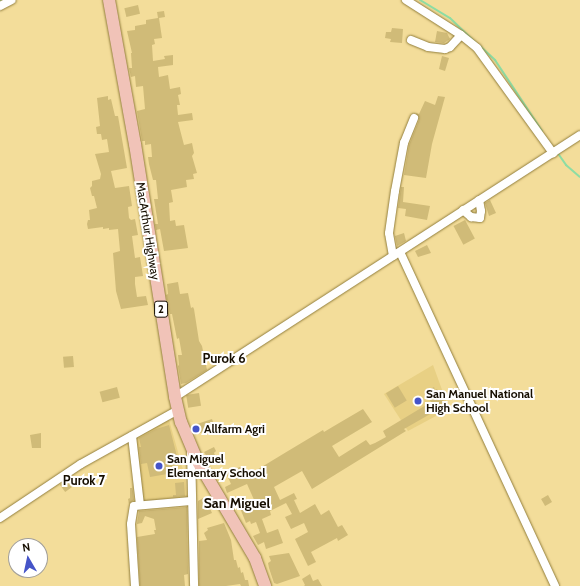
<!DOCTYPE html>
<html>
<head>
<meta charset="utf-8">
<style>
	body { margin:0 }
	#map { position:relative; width:580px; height:586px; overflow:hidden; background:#f3dd9a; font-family:Cabin,sans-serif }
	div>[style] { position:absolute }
	.built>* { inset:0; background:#e8d084 }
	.stream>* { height:2px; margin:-1px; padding:0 1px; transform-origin:1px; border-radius:1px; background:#8ddda4 }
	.building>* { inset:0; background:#d0bb78; transform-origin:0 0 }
	.roads { filter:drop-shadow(0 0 1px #927e3c) drop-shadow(0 0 1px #927e3c) }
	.minor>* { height:8px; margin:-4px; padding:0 4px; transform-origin:4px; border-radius:4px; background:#fff }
	.highway>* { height:12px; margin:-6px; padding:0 6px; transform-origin:6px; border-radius:6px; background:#f1c3b8 }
	.dots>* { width:11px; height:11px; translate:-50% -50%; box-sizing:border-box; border:2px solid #fff; border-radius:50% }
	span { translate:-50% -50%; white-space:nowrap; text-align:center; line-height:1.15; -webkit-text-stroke:4px #fff; paint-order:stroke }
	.shield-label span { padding:1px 3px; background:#fff; border:1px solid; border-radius:3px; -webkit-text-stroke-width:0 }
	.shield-label { font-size:11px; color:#160e00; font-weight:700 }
	.street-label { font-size:12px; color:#160e00 }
	.poi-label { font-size:12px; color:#160e00; font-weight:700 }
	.left { translate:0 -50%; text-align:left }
	.neighbourhood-label { font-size:13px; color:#160e00; font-weight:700 }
	.quarter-label { font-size:14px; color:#160e00; font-weight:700 }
	.north { position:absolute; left:8px; top:538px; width:40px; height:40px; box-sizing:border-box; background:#fff; border:1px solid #a29f99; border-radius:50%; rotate:351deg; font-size:11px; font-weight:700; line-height:16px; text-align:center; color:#160e00 }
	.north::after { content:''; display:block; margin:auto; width:14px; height:18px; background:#4554c8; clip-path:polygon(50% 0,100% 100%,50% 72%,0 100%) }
</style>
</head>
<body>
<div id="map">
	<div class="built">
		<i style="clip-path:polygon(433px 365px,449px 409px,408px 431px,384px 394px)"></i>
		<i style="clip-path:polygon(169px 420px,185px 477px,187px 498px,142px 502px,132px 435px)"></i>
	</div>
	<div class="stream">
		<i style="left:0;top:0;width:1px"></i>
		<i style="left:420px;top:0;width:35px;rotate:31deg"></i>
		<i style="left:450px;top:18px;width:36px;rotate:44deg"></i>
		<i style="left:480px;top:46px;width:21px;rotate:43deg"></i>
		<i style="left:495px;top:60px;width:85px;rotate:56.5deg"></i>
		<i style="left:557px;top:152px;width:16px;rotate:55deg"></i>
		<i style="left:566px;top:165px;width:18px;rotate:41deg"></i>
	</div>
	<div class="building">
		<i style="left:138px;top:5px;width:9px;height:14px;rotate:77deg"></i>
		<i style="clip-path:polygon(164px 11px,165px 17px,159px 18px,162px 38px,154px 39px,155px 44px,152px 45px,153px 61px,165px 59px,164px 56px,173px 55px,173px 65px,158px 67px,159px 77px,168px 75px,170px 89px,180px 87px,181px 94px,178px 95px,180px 105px,177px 105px,178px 115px,192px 113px,193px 120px,178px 122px,184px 145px,192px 143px,194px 153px,192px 156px,197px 173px,193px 174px,194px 179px,186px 180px,187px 187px,171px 190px,173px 202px,169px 203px,170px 221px,175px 220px,176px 226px,184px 225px,188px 248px,164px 251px,160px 229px,156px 230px,155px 224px,158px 224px,154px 199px,158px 199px,156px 180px,153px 180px,149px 164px,148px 157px,152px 157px,151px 144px,145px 145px,145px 141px,142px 141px,137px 111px,145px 109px,143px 86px,136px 87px,135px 76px,131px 77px,129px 68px,132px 68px,131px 53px,132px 53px,127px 31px,135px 30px,135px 26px,146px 24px,146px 20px,158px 18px,157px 12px)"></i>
		<i style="clip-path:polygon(392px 28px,403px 29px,402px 43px,390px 42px,391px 39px,385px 38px,386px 32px,391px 32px)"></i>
		<i style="clip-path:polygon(437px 31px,447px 33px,450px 39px,444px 43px,435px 42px)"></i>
		<i style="clip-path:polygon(442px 56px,449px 58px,445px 71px,439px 69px)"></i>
		<i style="clip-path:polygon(108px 96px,108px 100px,111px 99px,115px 116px,118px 116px,127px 168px,111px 171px,115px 188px,129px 186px,132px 206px,128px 207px,129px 218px,131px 220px,135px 219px,138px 235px,132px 236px,135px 258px,140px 257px,143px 276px,135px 277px,135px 284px,137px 297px,146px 296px,148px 305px,121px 309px,116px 291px,113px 253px,120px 251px,118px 229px,109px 230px,109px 228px,103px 229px,103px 227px,88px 229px,87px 224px,88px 220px,90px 220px,89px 210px,97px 208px,94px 196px,92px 196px,90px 188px,92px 186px,92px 181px,100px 179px,101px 174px,95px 154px,109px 152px,107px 139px,102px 140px,101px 134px,97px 134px,96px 127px,100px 126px,97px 98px)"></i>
		<i style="clip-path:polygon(438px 96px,445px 97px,432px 144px,426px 178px,404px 175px,409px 145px,419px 120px,416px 113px,419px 114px,425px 101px,435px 105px)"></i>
		<i style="clip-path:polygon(401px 187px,404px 187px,403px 202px,430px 206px,427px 220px,405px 216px,406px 209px,398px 208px)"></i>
		<i style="clip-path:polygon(490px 200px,496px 213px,489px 216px,485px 203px)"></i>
		<i style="left:465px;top:220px;width:21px;height:13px;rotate:62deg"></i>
		<i style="clip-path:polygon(404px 233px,406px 241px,397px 246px,395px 236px)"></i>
		<i style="clip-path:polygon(427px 245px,431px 253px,418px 257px,415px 251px)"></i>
		<i style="clip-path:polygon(178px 282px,180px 294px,188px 293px,191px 308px,193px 307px,194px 309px,199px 341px,202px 346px,207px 370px,186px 383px,181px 384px,178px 366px,179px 365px,178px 355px,182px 355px,179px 338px,177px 339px,172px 314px,170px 314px,166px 295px,168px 294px,167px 284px)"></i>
		<i style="left:73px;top:356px;width:11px;height:10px;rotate:85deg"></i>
		<i style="left:398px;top:386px;width:17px;height:14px;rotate:59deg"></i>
		<i style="left:117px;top:387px;width:11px;height:18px;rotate:75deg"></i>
		<i style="clip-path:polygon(434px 387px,435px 390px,437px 389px,446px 405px,404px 429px,406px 431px,312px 489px,302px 471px,274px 487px,280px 500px,294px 493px,297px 499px,294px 500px,300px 513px,315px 504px,321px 515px,329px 510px,338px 527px,342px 525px,348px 535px,338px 541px,337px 538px,311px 552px,316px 562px,308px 566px,295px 539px,308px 532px,304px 523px,291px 529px,285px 517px,292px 514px,286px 503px,270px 511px,271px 515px,262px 519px,267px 533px,278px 529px,283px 543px,266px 549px,264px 542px,258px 545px,253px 536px,260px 533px,256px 522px,251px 524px,250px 521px,246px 523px,240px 508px,255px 502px,247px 484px,227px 493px,225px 487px,231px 484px,226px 473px,242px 466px,247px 478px,257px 473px,255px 471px,288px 451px,323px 430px,324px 432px,334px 426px,363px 409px,372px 422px,332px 446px,339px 457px,366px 440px,370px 445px,375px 443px,386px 437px,383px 431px,431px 402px,425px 392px)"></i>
		<i style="left:199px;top:393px;width:13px;height:13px;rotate:81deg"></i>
		<i style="clip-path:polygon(212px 419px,214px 425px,222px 424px,223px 432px,212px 434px,211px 429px,195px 435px,191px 426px)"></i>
		<i style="clip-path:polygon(169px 425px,179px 464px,172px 466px,173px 473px,150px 477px,147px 463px,141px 464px,139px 447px,141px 447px,139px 438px,156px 429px)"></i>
		<i style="clip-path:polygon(41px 433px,41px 448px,32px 448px,30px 435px)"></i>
		<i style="clip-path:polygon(214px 447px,216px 451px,214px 453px,218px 461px,210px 462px,204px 452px)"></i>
		<i style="left:72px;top:476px;width:9px;height:15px;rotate:54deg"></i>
		<i style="clip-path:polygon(184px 482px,185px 496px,173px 497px,173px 495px,176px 495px,175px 483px)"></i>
		<i style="clip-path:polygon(132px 483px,134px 500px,129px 504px,128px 499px,130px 498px,130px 488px,132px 488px)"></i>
		<i style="left:548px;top:495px;width:8px;height:8px;rotate:60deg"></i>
		<i style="clip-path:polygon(203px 498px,205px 503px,207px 502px,212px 513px,198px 519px,198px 501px)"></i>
		<i style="clip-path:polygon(187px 507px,188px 574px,184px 575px,185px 586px,140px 586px,137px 537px,155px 534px,154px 530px,156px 530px,154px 519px,145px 516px,142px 523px,137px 524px,139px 511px)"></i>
		<i style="clip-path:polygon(224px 523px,231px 540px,234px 560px,236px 560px,238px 568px,240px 567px,241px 573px,243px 572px,245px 580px,248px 580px,249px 586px,241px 586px,240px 584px,226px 586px,199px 586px,199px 541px,207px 540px,204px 533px,208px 530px,207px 528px)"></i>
		<i style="clip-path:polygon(289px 553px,300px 576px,277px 584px,274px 583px,269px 568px,268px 563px,271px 561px,269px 556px)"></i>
		<i style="clip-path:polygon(310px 574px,313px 581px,318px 579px,322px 586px,304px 586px,305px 585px,302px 579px)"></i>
	</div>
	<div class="roads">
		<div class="minor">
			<i style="left:406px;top:0;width:65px;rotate:32.5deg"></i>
			<i style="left:461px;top:35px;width:21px;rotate:39deg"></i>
			<i style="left:477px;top:48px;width:130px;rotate:54.1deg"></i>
			<i style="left:0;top:6px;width:13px;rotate:-27deg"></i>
			<i style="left:411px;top:40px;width:18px;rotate:22deg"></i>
			<i style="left:428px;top:47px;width:17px;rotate:7deg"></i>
			<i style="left:445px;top:49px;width:5px;rotate:-22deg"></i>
			<i style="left:450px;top:47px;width:16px;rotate:-47deg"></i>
			<i style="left:463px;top:210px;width:11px;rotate:41deg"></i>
			<i style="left:471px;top:217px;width:9px;rotate:6deg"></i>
			<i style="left:480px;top:218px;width:7px;rotate:-82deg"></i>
			<i style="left:481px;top:211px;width:11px;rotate:-100deg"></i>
			<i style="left:400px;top:252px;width:368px;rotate:65.1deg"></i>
			<i style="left:393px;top:256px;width:23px;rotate:-100deg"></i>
			<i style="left:389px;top:233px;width:42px;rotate:-81.9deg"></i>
			<i style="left:395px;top:191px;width:49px;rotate:-79.4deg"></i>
			<i style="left:404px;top:143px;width:27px;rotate:-68deg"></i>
			<i style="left:175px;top:397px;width:482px;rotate:-32.9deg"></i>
			<i style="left:132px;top:436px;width:69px;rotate:83.4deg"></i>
			<i style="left:191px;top:450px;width:136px;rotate:88.7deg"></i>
			<i style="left:0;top:518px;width:97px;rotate:-33.7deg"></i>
			<i style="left:81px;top:464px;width:111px;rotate:-29.1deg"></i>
			<i style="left:135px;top:586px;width:62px;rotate:-93.7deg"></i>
			<i style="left:131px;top:524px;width:18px;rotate:-81deg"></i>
			<i style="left:134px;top:506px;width:57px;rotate:-5deg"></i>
		</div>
		<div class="highway">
			<i style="left:109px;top:0;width:146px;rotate:79.8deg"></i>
			<i style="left:135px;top:144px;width:256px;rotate:81deg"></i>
			<i style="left:175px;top:397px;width:26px;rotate:77deg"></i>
			<i style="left:181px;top:422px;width:41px;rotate:67.2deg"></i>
			<i style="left:197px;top:460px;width:114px;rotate:59.4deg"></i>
			<i style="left:255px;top:558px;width:30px;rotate:70deg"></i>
		</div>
	</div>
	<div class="dots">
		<i style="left:418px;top:401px;background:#4554c8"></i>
		<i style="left:196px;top:429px;background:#4554c8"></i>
		<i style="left:159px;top:466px;background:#4554c8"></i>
	</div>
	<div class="shield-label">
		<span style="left:161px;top:309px">2</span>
	</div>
	<div class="street-label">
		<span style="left:148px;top:231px;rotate:81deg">MacArthur Highway</span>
	</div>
	<div class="poi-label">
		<span class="left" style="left:426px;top:401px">San Manuel National<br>High School</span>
		<span class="left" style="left:204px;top:429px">Allfarm Agri</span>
		<span class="left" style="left:167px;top:466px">San Miguel<br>Elementary School</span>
	</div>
	<div class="neighbourhood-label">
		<span style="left:224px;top:358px">Purok 6</span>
		<span style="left:84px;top:480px">Purok 7</span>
	</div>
	<div class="quarter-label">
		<span style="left:237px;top:503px">San Miguel</span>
	</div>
	<div class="north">N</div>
</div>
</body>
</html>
